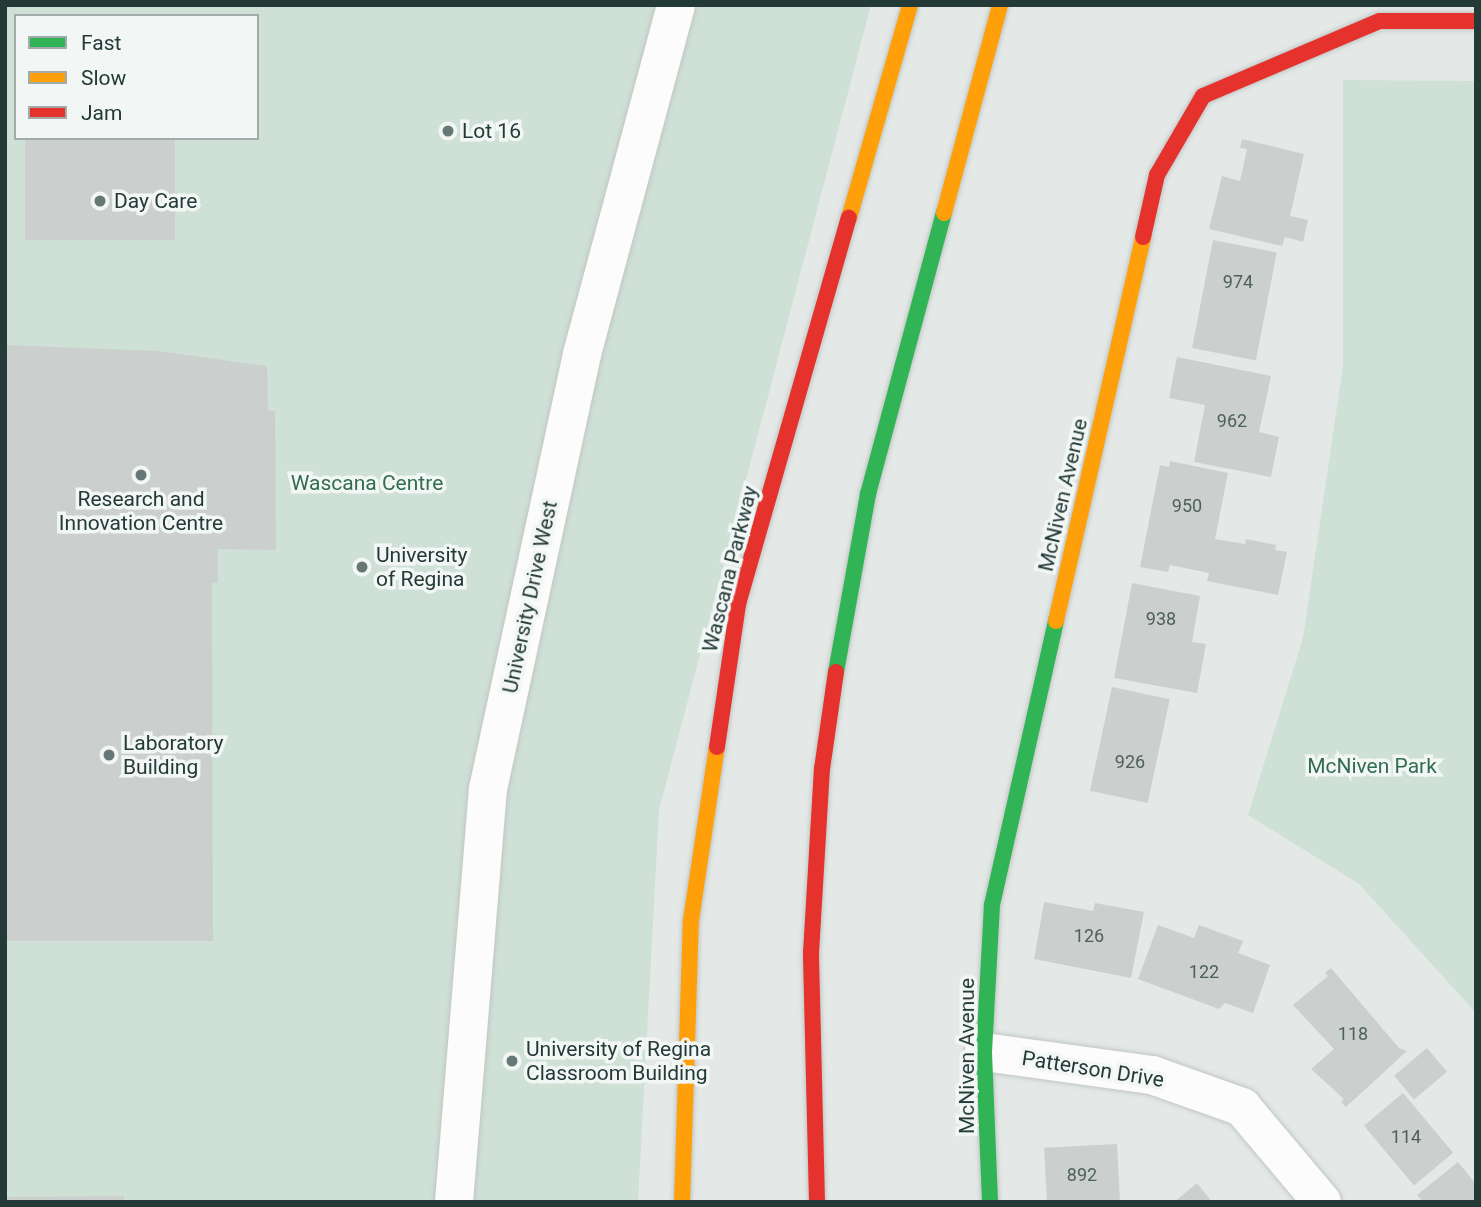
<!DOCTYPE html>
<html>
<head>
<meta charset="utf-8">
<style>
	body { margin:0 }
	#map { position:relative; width:1481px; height:1207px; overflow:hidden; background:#e4e9e7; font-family:Roboto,sans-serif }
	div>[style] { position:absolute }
	.green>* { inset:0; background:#cfe0d6 }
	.building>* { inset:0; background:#cbd0ce; transform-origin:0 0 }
	.roads { filter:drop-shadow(0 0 2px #c1c6c4) drop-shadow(0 0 2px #c1c6c4) }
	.street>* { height:38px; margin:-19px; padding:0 19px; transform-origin:19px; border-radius:19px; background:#fbfcfb }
	.fast>* { height:16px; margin:-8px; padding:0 8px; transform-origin:8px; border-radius:8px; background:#30b455 }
	.slow>* { height:16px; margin:-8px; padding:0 8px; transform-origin:8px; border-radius:8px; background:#ff9f0a }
	.jam>* { height:16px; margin:-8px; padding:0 8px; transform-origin:8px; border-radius:8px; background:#e5322d }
	.dots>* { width:19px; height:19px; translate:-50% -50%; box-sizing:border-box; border:4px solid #f2f7f6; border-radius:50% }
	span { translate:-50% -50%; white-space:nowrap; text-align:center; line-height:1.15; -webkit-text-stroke:7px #f2f7f6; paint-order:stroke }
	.number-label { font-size:18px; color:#4e605e }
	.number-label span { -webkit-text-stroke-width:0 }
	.poi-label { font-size:21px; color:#243a37 }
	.left { translate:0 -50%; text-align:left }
	.park-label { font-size:21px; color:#336c52 }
	.street-label { font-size:21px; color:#243a37 }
	.frame { position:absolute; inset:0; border:7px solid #243a37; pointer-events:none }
	.legend { position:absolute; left:14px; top:14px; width:245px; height:126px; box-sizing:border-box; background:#f2f7f6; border:2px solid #a0abaa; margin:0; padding:9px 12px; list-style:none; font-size:21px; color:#243a37 }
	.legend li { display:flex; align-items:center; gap:14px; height:35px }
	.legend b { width:35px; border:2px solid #a0abaa }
</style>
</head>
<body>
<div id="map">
	<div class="green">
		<i style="clip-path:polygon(evenodd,5px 5px,871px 5px,659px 810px,638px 1202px,5px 1202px,5px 5px,16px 16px,257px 16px,257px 138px,16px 138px,16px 16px)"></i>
		<i style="clip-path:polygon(1343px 80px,1476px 81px,1476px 1013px,1359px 884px,1248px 815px,1303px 638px,1343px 366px)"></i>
	</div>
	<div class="building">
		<i style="left:25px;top:138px;width:150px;height:102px"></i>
		<i style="clip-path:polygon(1242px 139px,1304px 154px,1290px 216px,1308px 220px,1303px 242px,1285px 237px,1282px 246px,1209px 229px,1222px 176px,1240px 181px,1247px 149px,1240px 148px)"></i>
		<i style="left:1213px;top:240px;width:65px;height:110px;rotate:11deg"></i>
		<i style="clip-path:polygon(5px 345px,158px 351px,267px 366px,268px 411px,275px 411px,276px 550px,218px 549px,218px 583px,212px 583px,213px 941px,5px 941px)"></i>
		<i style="clip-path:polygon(1177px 357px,1271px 376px,1259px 432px,1279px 437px,1271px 477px,1194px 462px,1205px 405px,1169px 398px)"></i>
		<i style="clip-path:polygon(1170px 461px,1228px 473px,1215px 539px,1245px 544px,1246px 539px,1276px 545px,1275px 550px,1287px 552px,1278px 595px,1207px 581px,1209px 573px,1170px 565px,1168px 572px,1140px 567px,1160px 465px,1169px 467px)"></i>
		<i style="clip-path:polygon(1132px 583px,1200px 596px,1192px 642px,1206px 644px,1197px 693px,1114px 678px)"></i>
		<i style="left:1112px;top:687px;width:59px;height:106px;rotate:12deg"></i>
		<i style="clip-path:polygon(1044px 902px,1093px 911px,1095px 903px,1144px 912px,1131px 978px,1034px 959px)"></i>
		<i style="clip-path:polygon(1158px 925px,1194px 938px,1199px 925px,1243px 941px,1238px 953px,1270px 965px,1253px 1013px,1225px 1003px,1219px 1009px,1138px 979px)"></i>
		<i style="clip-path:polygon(1331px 968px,1399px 1048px,1407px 1051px,1346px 1107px,1341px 1102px,1344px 1099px,1311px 1069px,1334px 1049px,1293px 1005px,1328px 976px,1325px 973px)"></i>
		<i style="left:1427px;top:1048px;width:31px;height:43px;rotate:50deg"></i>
		<i style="left:1403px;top:1093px;width:78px;height:51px;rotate:50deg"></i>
		<i style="left:1117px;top:1144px;width:58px;height:73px;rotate:87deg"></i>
		<i style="clip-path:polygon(1458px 1162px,1476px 1184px,1476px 1202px,1423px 1202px,1417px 1195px)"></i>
		<i style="clip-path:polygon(1197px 1183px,1212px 1202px,1174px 1202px)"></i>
		<i style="clip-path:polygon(124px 1196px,124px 1202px,5px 1202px,5px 1197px)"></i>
	</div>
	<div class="roads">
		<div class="street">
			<i style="left:984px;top:1052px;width:170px;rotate:7.8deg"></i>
			<i style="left:1152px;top:1075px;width:96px;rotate:19.6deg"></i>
			<i style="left:1242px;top:1107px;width:124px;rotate:49.9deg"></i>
			<i style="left:454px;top:1202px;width:414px;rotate:-85.3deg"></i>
			<i style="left:488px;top:789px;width:445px;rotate:-77.8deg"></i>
			<i style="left:582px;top:354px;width:361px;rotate:-74.9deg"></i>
		</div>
		<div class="fast">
			<i style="left:836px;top:672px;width:181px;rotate:-79.8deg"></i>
			<i style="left:868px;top:494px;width:291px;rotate:-74.9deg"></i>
			<i style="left:990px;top:1202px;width:150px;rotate:-92.3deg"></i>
			<i style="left:984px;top:1052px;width:147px;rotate:-86.9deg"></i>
			<i style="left:992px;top:905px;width:291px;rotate:-77.3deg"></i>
		</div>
		<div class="slow">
			<i style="left:944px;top:213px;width:215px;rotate:-74.9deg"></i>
			<i style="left:849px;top:218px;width:222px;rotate:-74deg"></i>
			<i style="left:1056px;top:621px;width:394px;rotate:-77.2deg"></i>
			<i style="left:682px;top:1202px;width:282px;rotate:-88.2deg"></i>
			<i style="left:691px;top:920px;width:175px;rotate:-81.5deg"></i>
		</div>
		<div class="jam">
			<i style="left:1143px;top:237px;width:64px;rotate:-77.3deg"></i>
			<i style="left:1157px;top:175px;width:91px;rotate:-59.8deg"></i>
			<i style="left:1203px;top:96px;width:192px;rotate:-23deg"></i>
			<i style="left:1380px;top:21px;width:96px"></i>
			<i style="left:717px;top:747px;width:145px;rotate:-81.6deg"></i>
			<i style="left:738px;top:604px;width:402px;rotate:-74deg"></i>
			<i style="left:817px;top:1202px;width:249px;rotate:-91.4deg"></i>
			<i style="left:811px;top:953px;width:184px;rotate:-86.6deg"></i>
			<i style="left:822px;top:769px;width:98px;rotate:-81.8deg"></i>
		</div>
	</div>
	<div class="dots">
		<i style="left:448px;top:131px;background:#677775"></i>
		<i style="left:100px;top:201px;background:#677775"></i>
		<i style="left:141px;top:475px;background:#677775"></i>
		<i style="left:362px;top:567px;background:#677775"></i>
		<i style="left:109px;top:755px;background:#677775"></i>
		<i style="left:512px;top:1061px;background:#677775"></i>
	</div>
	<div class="number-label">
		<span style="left:1238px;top:282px">974</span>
		<span style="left:1232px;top:421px">962</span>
		<span style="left:1187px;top:506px">950</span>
		<span style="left:1161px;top:619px">938</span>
		<span style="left:1130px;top:762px">926</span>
		<span style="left:1089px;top:936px">126</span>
		<span style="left:1204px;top:972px">122</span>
		<span style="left:1353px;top:1034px">118</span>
		<span style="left:1406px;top:1137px">114</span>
		<span style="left:1082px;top:1175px">892</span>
	</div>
	<div class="poi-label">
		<span class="left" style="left:462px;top:131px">Lot 16</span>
		<span class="left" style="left:114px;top:201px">Day Care</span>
		<span style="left:141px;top:511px">Research and<br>Innovation Centre</span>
		<span class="left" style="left:376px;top:567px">University<br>of Regina</span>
		<span class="left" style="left:123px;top:755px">Laboratory<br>Building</span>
		<span class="left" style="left:526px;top:1061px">University of Regina<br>Classroom Building</span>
	</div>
	<div class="park-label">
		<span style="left:367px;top:483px">Wascana Centre</span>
		<span style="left:1372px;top:766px">McNiven Park</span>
	</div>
	<div class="street-label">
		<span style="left:1063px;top:495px;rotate:-77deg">McNiven Avenue</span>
		<span style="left:730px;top:569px;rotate:-76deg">Wascana Parkway</span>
		<span style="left:530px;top:597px;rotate:-78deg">University Drive West</span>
		<span style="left:967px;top:1056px;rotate:-90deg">McNiven Avenue</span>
		<span style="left:1093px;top:1069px;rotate:9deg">Patterson Drive</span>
	</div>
	<div class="frame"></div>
	<ul class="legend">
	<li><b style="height:9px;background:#30b455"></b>Fast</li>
	<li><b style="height:9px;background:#ff9f0a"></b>Slow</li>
	<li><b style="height:9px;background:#e5322d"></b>Jam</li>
	</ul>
</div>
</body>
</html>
